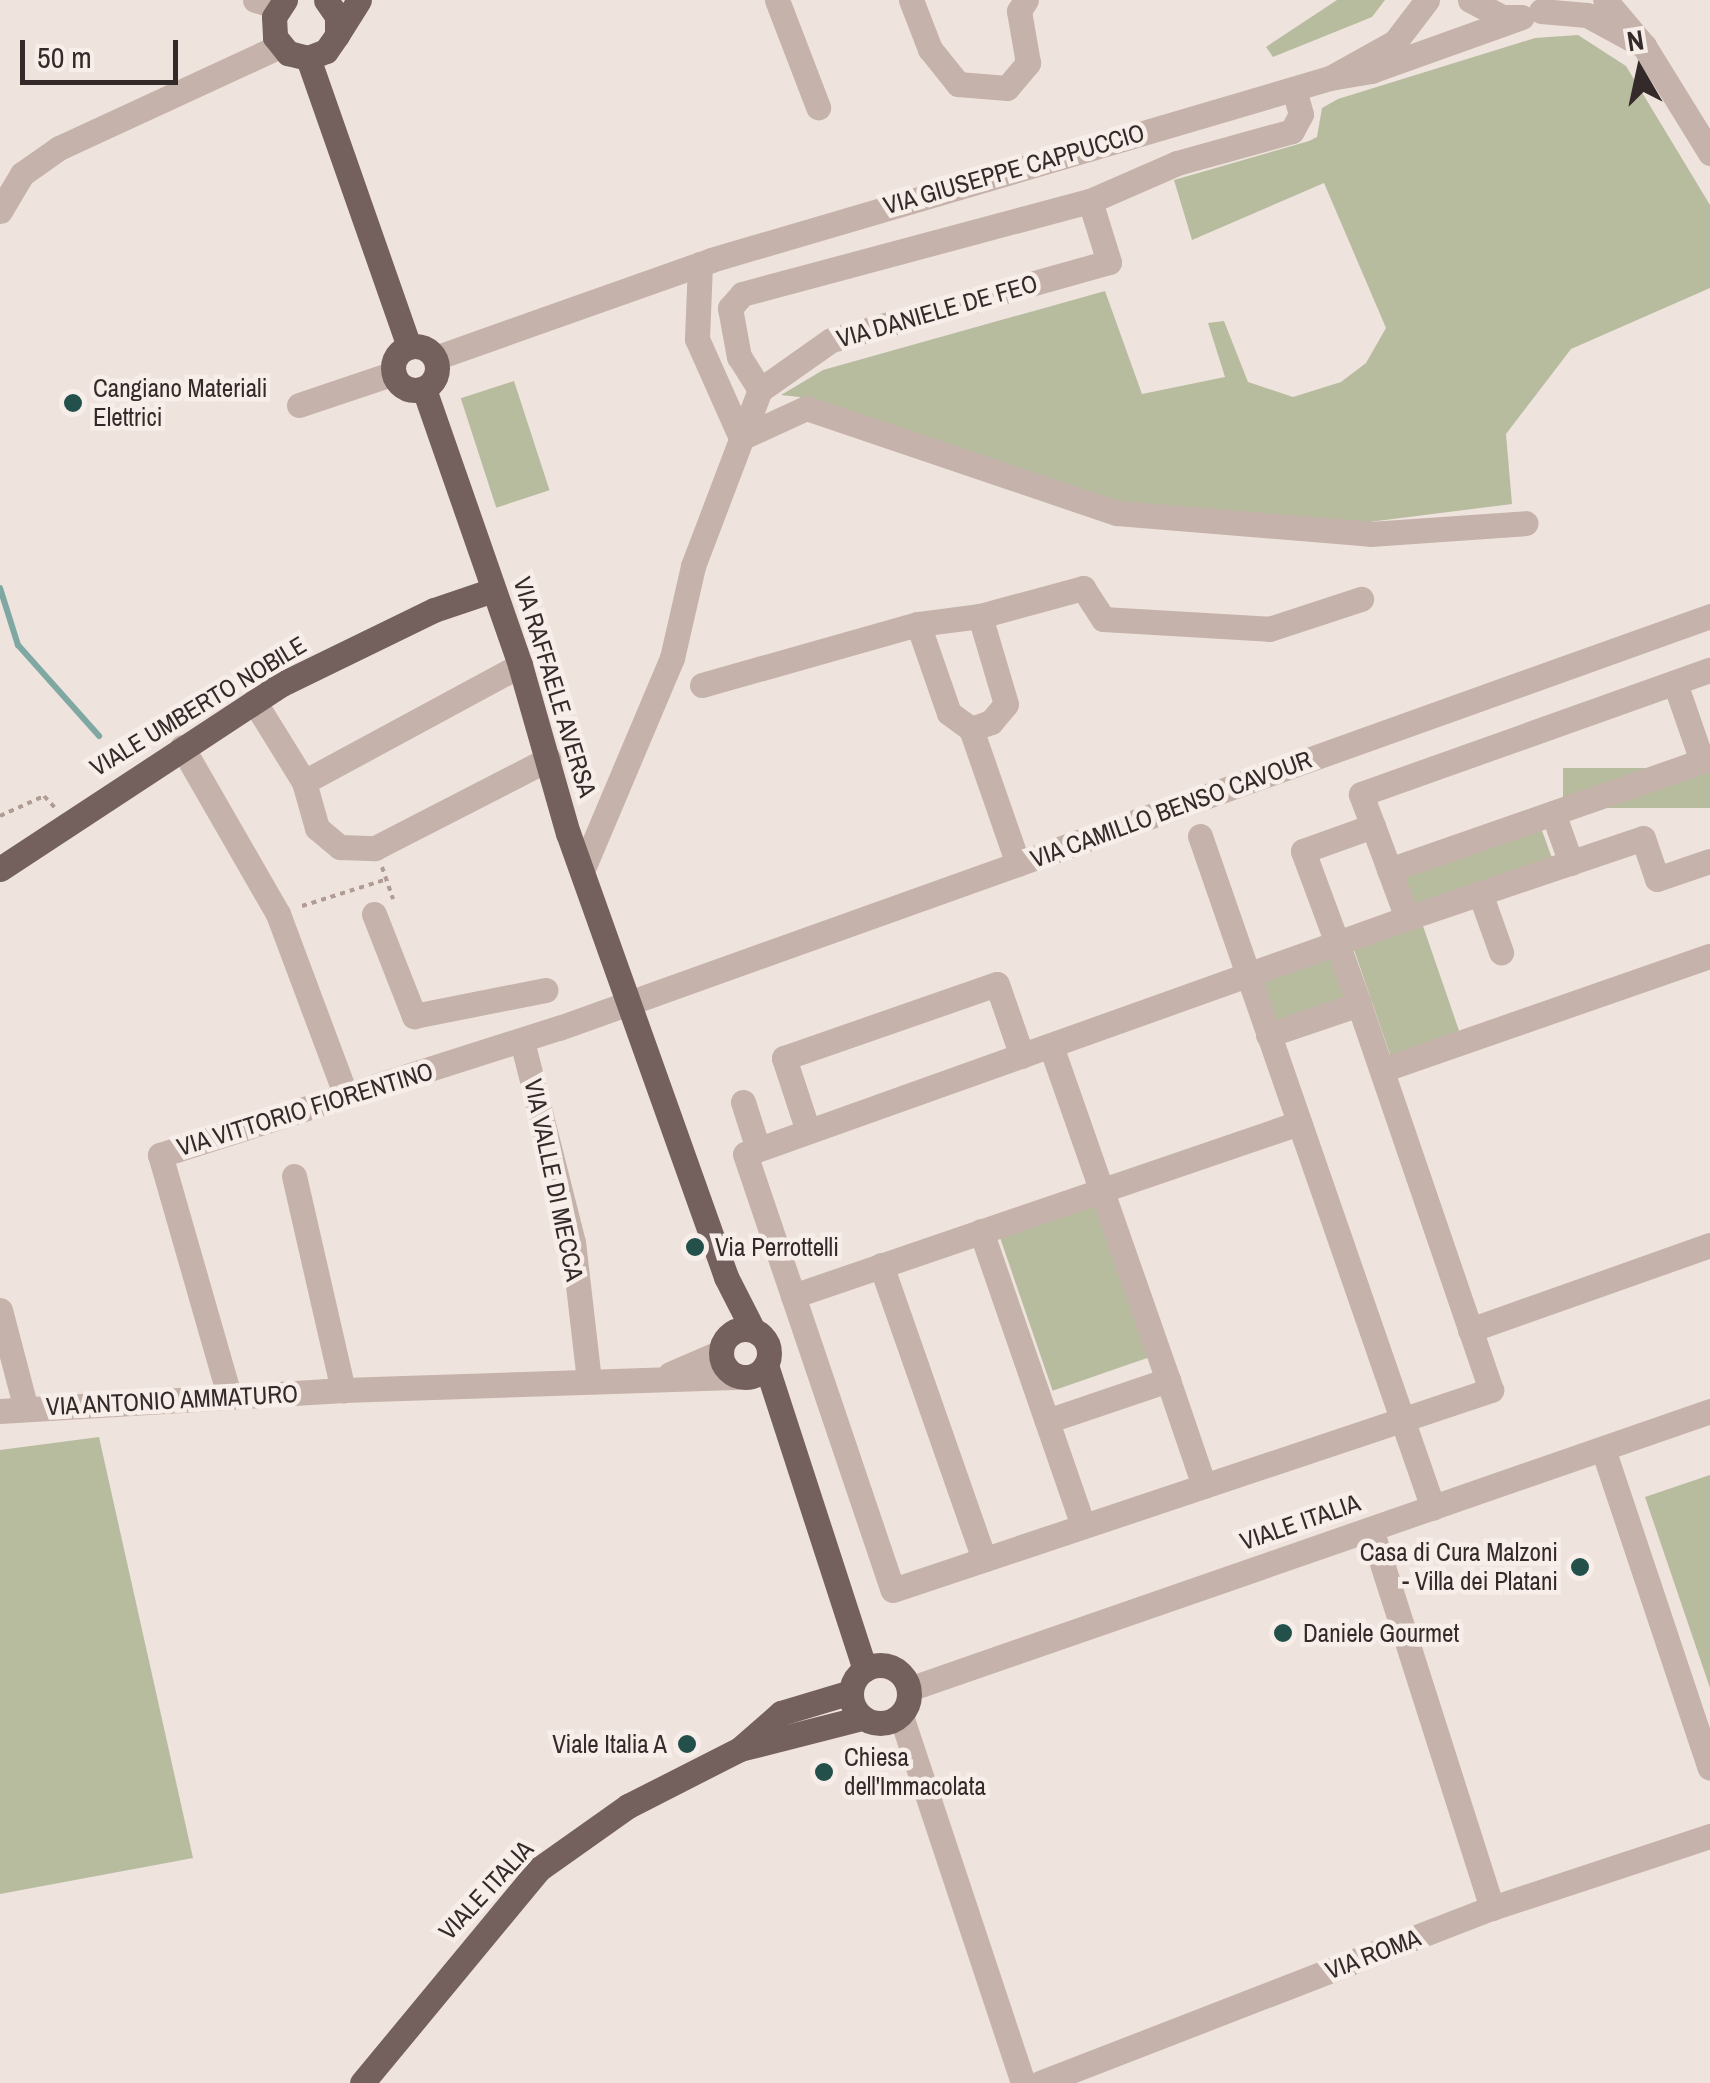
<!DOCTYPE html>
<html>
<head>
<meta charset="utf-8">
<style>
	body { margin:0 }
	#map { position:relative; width:1710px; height:2083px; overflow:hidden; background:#efe3dd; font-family:"Archivo Narrow",sans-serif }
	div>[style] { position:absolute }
	.green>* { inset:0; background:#b7bc9f; transform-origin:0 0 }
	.stream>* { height:6px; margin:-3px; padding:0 3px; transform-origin:3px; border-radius:3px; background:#80a8a3 }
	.path>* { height:4px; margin-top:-2px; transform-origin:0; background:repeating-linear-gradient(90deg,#b19c95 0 5px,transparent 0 10px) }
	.minor>* { height:25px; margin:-12.5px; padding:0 12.5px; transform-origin:12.5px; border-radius:12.5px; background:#c5b2aa }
	.major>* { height:25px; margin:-12.5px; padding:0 12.5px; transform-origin:12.5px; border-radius:12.5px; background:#74605c }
	.major>.ring { margin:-12.5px; padding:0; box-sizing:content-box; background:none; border:25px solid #74605c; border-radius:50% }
	.dots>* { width:28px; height:28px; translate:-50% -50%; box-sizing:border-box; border:5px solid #f7eee9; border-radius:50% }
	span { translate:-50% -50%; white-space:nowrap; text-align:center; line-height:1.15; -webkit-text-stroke:9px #f7eee9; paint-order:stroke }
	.street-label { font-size:25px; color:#342a29 }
	.poi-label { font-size:25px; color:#342a29 }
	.left { translate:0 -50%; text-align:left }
	.right { translate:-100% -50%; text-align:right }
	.north { position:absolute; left:1590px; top:20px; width:100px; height:100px; -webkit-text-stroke:8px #f7eee9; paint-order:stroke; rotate:351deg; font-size:28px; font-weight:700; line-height:40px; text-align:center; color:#342a29 }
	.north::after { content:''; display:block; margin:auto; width:35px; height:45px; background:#342a29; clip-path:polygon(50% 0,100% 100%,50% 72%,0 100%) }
	.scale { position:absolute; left:20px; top:40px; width:158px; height:45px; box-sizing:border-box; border:5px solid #342a29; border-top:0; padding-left:12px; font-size:30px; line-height:35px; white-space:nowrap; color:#342a29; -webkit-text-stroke:8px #f7eee9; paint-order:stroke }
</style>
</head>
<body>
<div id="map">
	<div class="green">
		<i style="clip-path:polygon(1337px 0,1385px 0,1372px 17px,1273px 57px,1266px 47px)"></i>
		<i style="clip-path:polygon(1578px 35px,1626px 66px,1710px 205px,1710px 288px,1571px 349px,1506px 434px,1512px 504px,1369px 522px,1121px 506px,808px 398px,781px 395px,823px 370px,1105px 291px,1142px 394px,1225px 377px,1208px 323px,1224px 321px,1248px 382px,1293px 397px,1341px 382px,1366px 363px,1386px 328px,1324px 183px,1192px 240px,1174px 180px,1309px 141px,1317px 137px,1322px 108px,1338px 99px,1535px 38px)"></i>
		<i style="left:514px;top:381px;width:115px;height:56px;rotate:72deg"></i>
		<i style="left:1710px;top:768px;width:40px;height:147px;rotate:90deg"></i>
		<i style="left:1540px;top:825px;width:38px;height:146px;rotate:70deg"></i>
		<i style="left:1423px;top:926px;width:112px;height:73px;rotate:71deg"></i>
		<i style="left:1331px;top:958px;width:44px;height:72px;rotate:70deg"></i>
		<i style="left:1097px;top:1203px;width:163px;height:103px;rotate:71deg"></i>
		<i style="clip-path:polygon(99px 1437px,193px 1858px,0 1894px,0 1450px)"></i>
		<i style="clip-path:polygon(1710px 1475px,1710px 1688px,1645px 1497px)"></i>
	</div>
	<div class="stream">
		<i style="left:0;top:588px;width:60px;rotate:72.5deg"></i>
		<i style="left:18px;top:645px;width:122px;rotate:48.3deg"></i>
	</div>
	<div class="path">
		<i style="left:0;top:816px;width:48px;rotate:-24.4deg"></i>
		<i style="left:44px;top:796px;width:16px;rotate:47deg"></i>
		<i style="left:382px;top:867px;width:34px;rotate:71deg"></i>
		<i style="left:302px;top:906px;width:89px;rotate:-17.6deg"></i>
	</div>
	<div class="minor">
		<i style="left:255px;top:0;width:25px;rotate:16deg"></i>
		<i style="left:777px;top:0;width:115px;rotate:69deg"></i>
		<i style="left:911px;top:0;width:53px;rotate:68.8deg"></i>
		<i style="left:930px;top:49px;width:45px;rotate:51.3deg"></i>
		<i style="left:958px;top:84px;width:49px;rotate:4.7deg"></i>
		<i style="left:1007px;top:88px;width:33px;rotate:-50deg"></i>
		<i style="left:1028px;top:63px;width:53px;rotate:-99.8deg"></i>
		<i style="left:1019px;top:11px;width:13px;rotate:-58deg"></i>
		<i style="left:1427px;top:0;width:53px;rotate:127.3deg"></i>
		<i style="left:1395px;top:42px;width:74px;rotate:151deg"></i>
		<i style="left:1330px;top:78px;width:42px;rotate:-9.7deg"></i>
		<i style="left:1371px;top:71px;width:160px;rotate:-19.7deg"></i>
		<i style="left:1470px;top:0;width:36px;rotate:28deg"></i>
		<i style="left:1502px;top:17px;width:18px"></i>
		<i style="left:1541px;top:11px;width:46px;rotate:5deg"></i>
		<i style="left:1587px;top:15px;width:65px;rotate:28.5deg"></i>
		<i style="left:1644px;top:46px;width:60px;rotate:-130.3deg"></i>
		<i style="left:1644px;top:46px;width:126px;rotate:58.3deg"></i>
		<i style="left:1090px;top:201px;width:64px;rotate:72.7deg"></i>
		<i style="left:1109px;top:262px;width:289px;rotate:164.3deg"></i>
		<i style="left:831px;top:340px;width:87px;rotate:144.8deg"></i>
		<i style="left:760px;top:390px;width:39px;rotate:-122deg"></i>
		<i style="left:739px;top:357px;width:50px;rotate:-100.4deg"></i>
		<i style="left:730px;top:308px;width:18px;rotate:-49deg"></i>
		<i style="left:742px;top:294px;width:360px;rotate:-15deg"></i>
		<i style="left:1090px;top:201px;width:95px;rotate:-23.6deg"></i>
		<i style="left:1177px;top:163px;width:119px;rotate:-15.5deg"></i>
		<i style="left:1292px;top:131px;width:19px;rotate:-62deg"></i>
		<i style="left:1301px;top:114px;width:26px;rotate:-106deg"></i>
		<i style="left:0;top:211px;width:43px;rotate:-59.3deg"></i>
		<i style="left:22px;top:174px;width:45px;rotate:-35.1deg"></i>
		<i style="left:59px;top:148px;width:243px;rotate:-24.8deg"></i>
		<i style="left:700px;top:264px;width:75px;rotate:92.3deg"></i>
		<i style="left:697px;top:339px;width:108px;rotate:66deg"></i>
		<i style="left:435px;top:358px;width:293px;rotate:-19.5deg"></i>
		<i style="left:711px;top:260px;width:645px;rotate:-16.38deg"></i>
		<i style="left:299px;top:405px;width:100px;rotate:-18.6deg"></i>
		<i style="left:741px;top:438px;width:72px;rotate:-24.8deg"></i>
		<i style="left:806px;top:408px;width:328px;rotate:18.7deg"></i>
		<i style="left:1117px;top:513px;width:254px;rotate:4.7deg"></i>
		<i style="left:1370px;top:534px;width:156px;rotate:-4deg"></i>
		<i style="left:980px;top:616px;width:107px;rotate:-15.2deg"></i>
		<i style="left:1083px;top:588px;width:37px;rotate:57deg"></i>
		<i style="left:1103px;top:619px;width:166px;rotate:3.4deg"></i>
		<i style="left:1269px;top:629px;width:97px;rotate:-18.1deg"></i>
		<i style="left:702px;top:685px;width:224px;rotate:-15.8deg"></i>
		<i style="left:254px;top:701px;width:95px;rotate:58.3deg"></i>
		<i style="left:304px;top:782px;width:246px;rotate:-28.4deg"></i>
		<i style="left:971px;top:729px;width:21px;rotate:-19deg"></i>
		<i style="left:991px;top:722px;width:23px;rotate:-50deg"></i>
		<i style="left:1006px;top:704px;width:92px;rotate:-106.5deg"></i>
		<i style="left:980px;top:616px;width:63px;rotate:172.6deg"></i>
		<i style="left:918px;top:624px;width:94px;rotate:70.8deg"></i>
		<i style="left:949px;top:713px;width:27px;rotate:36deg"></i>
		<i style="left:971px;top:729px;width:143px;rotate:70.8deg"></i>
		<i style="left:182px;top:747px;width:193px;rotate:60.1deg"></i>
		<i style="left:278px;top:914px;width:194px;rotate:69.5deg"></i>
		<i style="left:304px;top:782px;width:48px;rotate:74.2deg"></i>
		<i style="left:317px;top:828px;width:30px;rotate:40deg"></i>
		<i style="left:340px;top:847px;width:35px;rotate:2deg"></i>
		<i style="left:375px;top:848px;width:195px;rotate:-27.2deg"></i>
		<i style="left:1553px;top:813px;width:53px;rotate:70.2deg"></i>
		<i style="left:1373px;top:826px;width:34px;rotate:-111deg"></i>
		<i style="left:1361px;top:794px;width:370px;rotate:-19.6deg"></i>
		<i style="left:1373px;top:826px;width:98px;rotate:69.7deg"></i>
		<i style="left:1407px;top:918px;width:74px;rotate:160.3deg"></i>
		<i style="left:1337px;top:943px;width:98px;rotate:-110.3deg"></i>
		<i style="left:1303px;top:851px;width:74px;rotate:-19.7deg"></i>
		<i style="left:1200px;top:836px;width:711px;rotate:70.88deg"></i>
		<i style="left:1389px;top:870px;width:331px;rotate:-19.2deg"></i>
		<i style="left:1702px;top:761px;width:83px;rotate:-109.1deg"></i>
		<i style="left:582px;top:871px;width:231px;rotate:-67.1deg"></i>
		<i style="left:672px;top:658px;width:94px;rotate:-77.1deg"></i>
		<i style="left:693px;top:566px;width:188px;rotate:-69.2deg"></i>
		<i style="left:1480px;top:893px;width:63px;rotate:70.4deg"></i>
		<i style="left:374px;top:914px;width:110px;rotate:68.6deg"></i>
		<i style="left:414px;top:1016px;width:134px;rotate:-11.2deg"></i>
		<i style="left:1407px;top:918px;width:249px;rotate:-18.7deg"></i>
		<i style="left:1643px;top:838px;width:43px;rotate:71.1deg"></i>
		<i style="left:1657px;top:879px;width:56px;rotate:-18.8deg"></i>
		<i style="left:1268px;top:1035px;width:96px;rotate:-18.8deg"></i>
		<i style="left:1359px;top:1004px;width:65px;rotate:-109.8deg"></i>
		<i style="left:1337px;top:943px;width:628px;rotate:160.38deg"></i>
		<i style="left:745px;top:1154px;width:460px;rotate:71.3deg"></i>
		<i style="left:893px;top:1590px;width:631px;rotate:-18.49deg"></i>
		<i style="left:1491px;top:1390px;width:408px;rotate:-108.9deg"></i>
		<i style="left:522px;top:1041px;width:207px;rotate:75.8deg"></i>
		<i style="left:573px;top:1242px;width:140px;rotate:83.4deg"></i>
		<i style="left:1051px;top:1046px;width:354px;rotate:70.7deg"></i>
		<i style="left:1382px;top:1070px;width:347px;rotate:-19.2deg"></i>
		<i style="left:743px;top:1102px;width:49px;rotate:72.3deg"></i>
		<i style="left:808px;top:1131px;width:77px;rotate:-108.2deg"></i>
		<i style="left:784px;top:1058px;width:225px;rotate:-19.2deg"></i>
		<i style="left:997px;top:984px;width:76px;rotate:70.9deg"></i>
		<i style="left:294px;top:1176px;width:220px;rotate:77.1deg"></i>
		<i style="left:981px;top:1231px;width:312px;rotate:70.9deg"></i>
		<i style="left:881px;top:1265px;width:312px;rotate:70.7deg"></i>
		<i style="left:793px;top:1296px;width:535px;rotate:-18.88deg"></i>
		<i style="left:0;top:1310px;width:102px;rotate:75.3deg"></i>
		<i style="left:1470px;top:1330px;width:255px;rotate:-19.5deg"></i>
		<i style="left:670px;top:1374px;width:56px;rotate:-23.3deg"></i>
		<i style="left:229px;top:1395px;width:250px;rotate:-106deg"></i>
		<i style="left:160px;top:1155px;width:419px;rotate:-17.7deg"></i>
		<i style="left:559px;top:1028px;width:1223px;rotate:-19.69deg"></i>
		<i style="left:0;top:1411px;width:344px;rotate:-3.5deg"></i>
		<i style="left:343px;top:1390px;width:399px;rotate:-1.9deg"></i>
		<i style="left:1047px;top:1421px;width:128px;rotate:-18.7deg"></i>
		<i style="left:1168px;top:1380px;width:112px;rotate:71.2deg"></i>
		<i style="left:1603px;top:1449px;width:336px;rotate:71.5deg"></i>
		<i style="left:1371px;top:1529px;width:398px;rotate:72.3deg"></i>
		<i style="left:909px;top:1689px;width:848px;rotate:-19.14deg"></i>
		<i style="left:901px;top:1716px;width:387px;rotate:71.6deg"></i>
		<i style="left:1040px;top:2083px;width:485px;rotate:-21.2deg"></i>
		<i style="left:1492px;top:1908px;width:230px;rotate:-18.3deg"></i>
	</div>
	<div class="major">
		<i style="left:285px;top:0;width:20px;rotate:123deg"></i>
		<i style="left:274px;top:17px;width:20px;rotate:87deg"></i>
		<i style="left:275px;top:37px;width:21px;rotate:51deg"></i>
		<i style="left:288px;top:53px;width:21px;rotate:14deg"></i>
		<i style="left:308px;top:58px;width:19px;rotate:-21deg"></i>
		<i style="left:326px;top:51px;width:19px;rotate:-55deg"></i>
		<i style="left:337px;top:35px;width:19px;rotate:-90deg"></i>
		<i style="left:337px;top:16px;width:19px;rotate:-125deg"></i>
		<i style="left:337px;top:35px;width:41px;rotate:-57.8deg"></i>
		<i style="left:308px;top:58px;width:306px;rotate:70.7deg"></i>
		<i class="ring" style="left:393px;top:346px;width:19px;height:19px"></i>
		<i style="left:424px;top:389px;width:292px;rotate:70.8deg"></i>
		<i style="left:520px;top:665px;width:175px;rotate:74.1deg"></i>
		<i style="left:568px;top:833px;width:471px;rotate:70.4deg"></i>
		<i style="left:726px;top:1277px;width:59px;rotate:63deg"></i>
		<i style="left:0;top:869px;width:337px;rotate:-33.3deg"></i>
		<i style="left:282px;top:684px;width:169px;rotate:-26deg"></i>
		<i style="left:434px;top:610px;width:62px;rotate:-18.7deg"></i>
		<i class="ring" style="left:721px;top:1329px;width:23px;height:23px"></i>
		<i style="left:766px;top:1365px;width:320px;rotate:72deg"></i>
		<i class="ring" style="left:851px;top:1665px;width:33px;height:33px"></i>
		<i style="left:740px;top:1749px;width:126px;rotate:-14.3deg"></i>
		<i style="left:362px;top:2083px;width:278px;rotate:-50.4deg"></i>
		<i style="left:539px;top:1869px;width:109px;rotate:-35.3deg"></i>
		<i style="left:628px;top:1806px;width:126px;rotate:-27deg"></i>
		<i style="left:740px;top:1749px;width:55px;rotate:-41.3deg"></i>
		<i style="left:781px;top:1713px;width:73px;rotate:-16.7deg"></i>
	</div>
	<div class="dots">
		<i style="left:73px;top:403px;background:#24504b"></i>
		<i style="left:695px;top:1247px;background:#24504b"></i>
		<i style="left:1580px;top:1567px;background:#24504b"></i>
		<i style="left:1283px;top:1633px;background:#24504b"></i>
		<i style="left:687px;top:1744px;background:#24504b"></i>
		<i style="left:824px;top:1772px;background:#24504b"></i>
	</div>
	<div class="street-label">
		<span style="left:1014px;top:169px;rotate:-16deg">VIA GIUSEPPE CAPPUCCIO</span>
		<span style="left:937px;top:311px;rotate:-16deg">VIA DANIELE DE FEO</span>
		<span style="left:555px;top:687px;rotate:73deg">VIA RAFFAELE AVERSA</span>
		<span style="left:198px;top:706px;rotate:-31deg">VIALE UMBERTO NOBILE</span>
		<span style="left:1171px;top:809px;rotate:-20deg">VIA CAMILLO BENSO CAVOUR</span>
		<span style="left:305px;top:1109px;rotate:-17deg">VIA VITTORIO FIORENTINO</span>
		<span style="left:554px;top:1180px;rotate:78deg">VIA VALLE DI MECCA</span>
		<span style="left:172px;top:1400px;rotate:-3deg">VIA ANTONIO AMMATURO</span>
		<span style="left:1300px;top:1522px;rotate:-19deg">VIALE ITALIA</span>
		<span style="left:486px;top:1890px;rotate:-47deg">VIALE ITALIA</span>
		<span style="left:1373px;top:1954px;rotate:-21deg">VIA ROMA</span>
	</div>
	<div class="poi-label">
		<span class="left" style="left:93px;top:403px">Cangiano Materiali<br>Elettrici</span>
		<span class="left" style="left:715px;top:1247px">Via Perrottelli</span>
		<span class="right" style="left:1558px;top:1567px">Casa di Cura Malzoni<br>- Villa dei Platani</span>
		<span class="left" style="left:1303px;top:1633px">Daniele Gourmet</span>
		<span class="right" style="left:667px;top:1744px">Viale Italia A</span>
		<span class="left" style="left:844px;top:1772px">Chiesa<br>dell'Immacolata</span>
	</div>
	<div class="north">N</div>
	<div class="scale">50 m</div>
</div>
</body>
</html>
